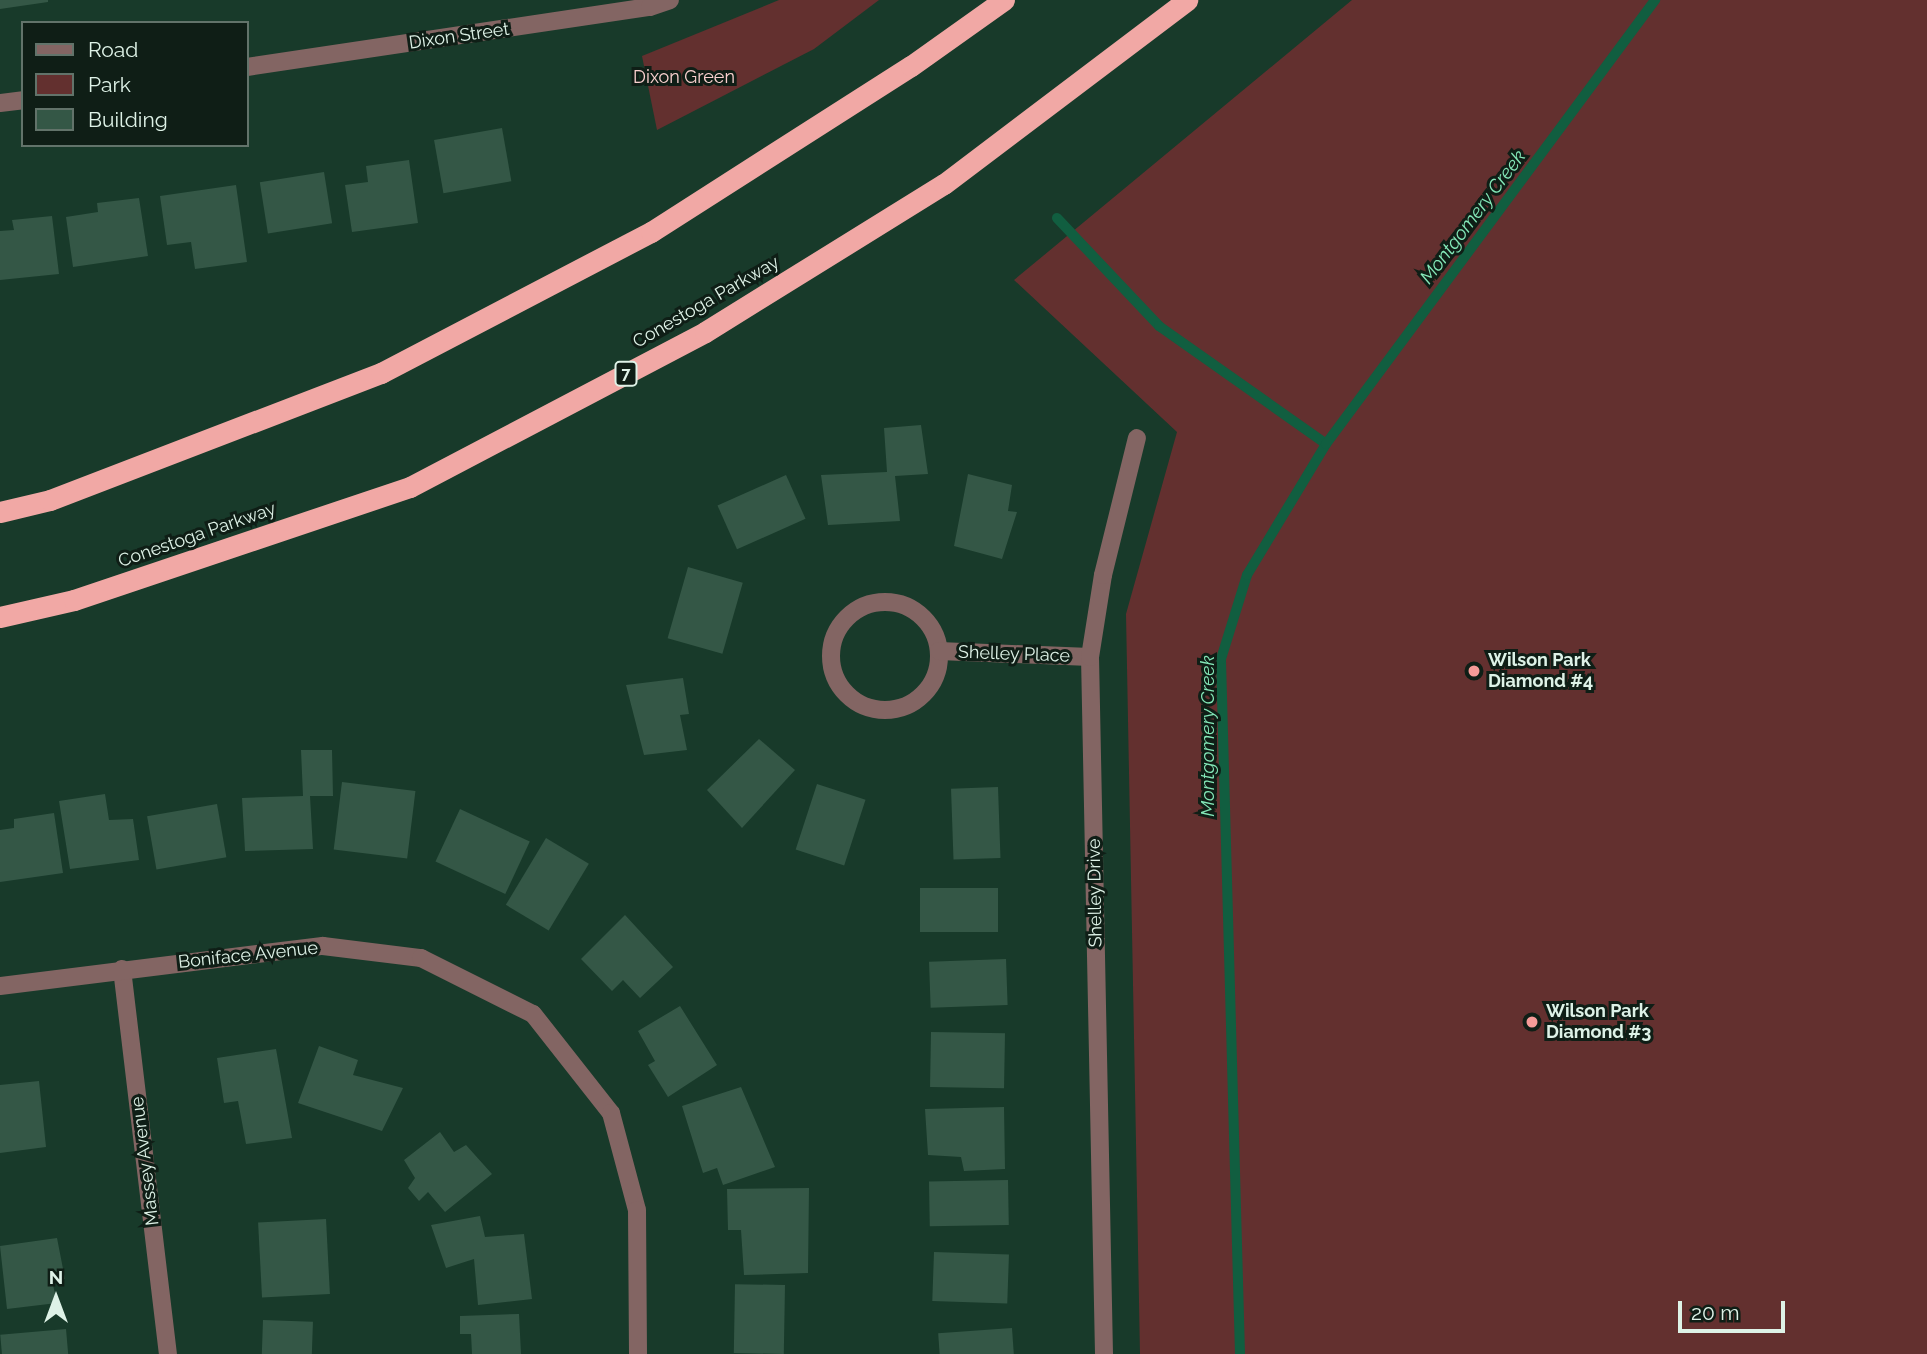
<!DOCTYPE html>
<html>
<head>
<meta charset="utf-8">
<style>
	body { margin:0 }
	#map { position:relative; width:1927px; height:1354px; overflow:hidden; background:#183a2a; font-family:Raleway,sans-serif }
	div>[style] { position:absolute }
	.green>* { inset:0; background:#63302f }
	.stream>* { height:10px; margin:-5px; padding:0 5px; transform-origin:5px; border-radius:5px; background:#115e40 }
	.building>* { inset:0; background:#345746; transform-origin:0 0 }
	.minor>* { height:18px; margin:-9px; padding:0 9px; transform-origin:9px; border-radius:9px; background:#836563 }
	.minor>.ring { margin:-9px; padding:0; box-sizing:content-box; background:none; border:18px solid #836563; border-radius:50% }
	.highway>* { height:21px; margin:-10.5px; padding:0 10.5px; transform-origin:10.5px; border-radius:10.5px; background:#f1a8a5 }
	.dots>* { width:19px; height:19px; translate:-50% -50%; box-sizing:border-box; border:4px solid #0f1e16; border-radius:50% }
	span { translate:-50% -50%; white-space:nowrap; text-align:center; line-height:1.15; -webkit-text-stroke:6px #0f1e16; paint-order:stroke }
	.shield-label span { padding:2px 5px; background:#0f1e16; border:2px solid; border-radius:5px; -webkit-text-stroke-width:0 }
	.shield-label { font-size:16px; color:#def2e7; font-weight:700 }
	.street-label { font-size:18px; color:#def2e7 }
	.park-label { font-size:18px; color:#fad1cf }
	.poi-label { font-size:18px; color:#def2e7; font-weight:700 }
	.left { translate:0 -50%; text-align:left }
	.water-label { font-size:19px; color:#85e9b9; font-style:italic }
	.legend { position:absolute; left:21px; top:21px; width:228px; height:126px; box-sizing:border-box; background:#0f1e16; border:2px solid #62736a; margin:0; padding:9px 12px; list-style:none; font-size:21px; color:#def2e7 }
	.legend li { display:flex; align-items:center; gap:14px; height:35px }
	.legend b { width:35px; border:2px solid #62736a }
	.north { position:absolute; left:21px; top:1263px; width:70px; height:70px; -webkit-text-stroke:5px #0f1e16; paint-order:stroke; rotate:0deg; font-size:19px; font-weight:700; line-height:28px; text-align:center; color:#def2e7 }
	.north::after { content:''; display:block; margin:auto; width:24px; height:32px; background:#def2e7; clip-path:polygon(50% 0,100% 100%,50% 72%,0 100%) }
	.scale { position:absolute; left:1678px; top:1301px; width:107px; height:32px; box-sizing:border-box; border:4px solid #def2e7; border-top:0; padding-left:9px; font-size:21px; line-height:24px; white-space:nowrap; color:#def2e7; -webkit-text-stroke:5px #0f1e16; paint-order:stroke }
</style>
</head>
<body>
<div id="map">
	<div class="green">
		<i style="clip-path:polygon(779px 0,879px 0,814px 49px,657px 130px,642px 56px)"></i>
		<i style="clip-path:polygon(1352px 0,1927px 0,1927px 1354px,1140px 1354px,1126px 614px,1177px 432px,1014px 280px)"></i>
	</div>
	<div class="stream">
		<i style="left:1057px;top:218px;width:149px;rotate:46.6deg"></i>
		<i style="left:1159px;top:326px;width:204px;rotate:35.2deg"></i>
		<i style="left:1240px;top:1354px;width:695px;rotate:-91.57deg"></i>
		<i style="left:1221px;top:659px;width:88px;rotate:-72.8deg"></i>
		<i style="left:1247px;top:575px;width:153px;rotate:-58.9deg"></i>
		<i style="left:1326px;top:444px;width:553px;rotate:-53.46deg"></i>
	</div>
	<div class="building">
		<i style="clip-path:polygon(0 0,48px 0,48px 2px,0 9px)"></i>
		<i style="left:502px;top:128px;width:54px;height:69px;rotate:80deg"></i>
		<i style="clip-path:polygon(409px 160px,418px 223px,352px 232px,345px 185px,368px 182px,366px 166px)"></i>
		<i style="left:324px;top:172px;width:52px;height:65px;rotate:81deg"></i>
		<i style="clip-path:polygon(236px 185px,247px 262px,195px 269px,191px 242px,167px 245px,160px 196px)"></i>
		<i style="clip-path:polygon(139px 198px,148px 256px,73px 267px,66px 217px,98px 212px,97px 203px)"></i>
		<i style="clip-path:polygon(52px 216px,59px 274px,0 280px,0 231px,14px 230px,12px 220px)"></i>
		<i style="clip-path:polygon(921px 425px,928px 474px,895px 476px,900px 521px,828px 525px,821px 475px,887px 472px,884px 428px)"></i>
		<i style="clip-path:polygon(968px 474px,1012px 485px,1008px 511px,1017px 512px,1002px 559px,954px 546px)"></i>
		<i style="left:786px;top:475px;width:48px;height:75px;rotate:66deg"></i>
		<i style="left:688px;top:567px;width:57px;height:74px;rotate:16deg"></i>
		<i style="clip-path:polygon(683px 678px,689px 714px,680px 715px,687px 750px,644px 755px,626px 685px)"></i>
		<i style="clip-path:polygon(759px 739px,795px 770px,742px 828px,707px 790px)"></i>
		<i style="clip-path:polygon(301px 750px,332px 750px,333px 796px,310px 796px,313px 849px,245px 851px,242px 798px,303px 796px)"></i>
		<i style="left:342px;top:782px;width:74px;height:68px;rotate:7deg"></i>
		<i style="left:817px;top:784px;width:51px;height:69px;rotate:18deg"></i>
		<i style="left:998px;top:787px;width:71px;height:47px;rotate:88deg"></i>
		<i style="clip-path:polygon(105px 794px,109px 820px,133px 819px,139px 860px,70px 869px,59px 801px)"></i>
		<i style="left:217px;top:804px;width:54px;height:71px;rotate:80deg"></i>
		<i style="left:460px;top:809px;width:77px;height:58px;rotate:25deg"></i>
		<i style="clip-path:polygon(54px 813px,63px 873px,0 882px,0 830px,14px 828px,14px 819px)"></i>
		<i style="left:546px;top:838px;width:50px;height:78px;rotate:31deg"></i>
		<i style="left:998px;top:888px;width:44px;height:78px;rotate:90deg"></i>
		<i style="clip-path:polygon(625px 915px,673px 967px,640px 998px,623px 980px,612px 991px,581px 959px)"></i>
		<i style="left:1006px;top:959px;width:46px;height:77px;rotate:88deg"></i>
		<i style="clip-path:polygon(680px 1006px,717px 1065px,668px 1097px,648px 1065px,655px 1061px,638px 1031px)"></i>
		<i style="left:931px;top:1032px;width:74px;height:55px;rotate:1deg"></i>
		<i style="clip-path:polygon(319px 1046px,358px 1060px,353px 1075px,403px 1088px,382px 1131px,298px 1103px)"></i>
		<i style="clip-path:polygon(276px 1049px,292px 1138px,246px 1144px,238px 1101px,224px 1103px,217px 1058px)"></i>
		<i style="clip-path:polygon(39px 1081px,46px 1147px,0 1153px,0 1085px)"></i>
		<i style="clip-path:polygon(741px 1087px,775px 1167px,723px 1185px,717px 1168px,703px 1173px,682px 1106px)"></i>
		<i style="clip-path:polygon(1004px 1107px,1005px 1169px,964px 1171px,961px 1157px,928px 1155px,925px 1109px)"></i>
		<i style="clip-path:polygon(440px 1132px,454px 1152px,466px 1145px,492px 1174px,445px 1212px,428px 1192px,419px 1201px,408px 1188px,415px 1178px,404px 1160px)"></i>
		<i style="left:1008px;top:1180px;width:45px;height:79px;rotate:89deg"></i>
		<i style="clip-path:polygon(809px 1188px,808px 1273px,744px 1275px,741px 1230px,728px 1230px,727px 1189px)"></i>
		<i style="clip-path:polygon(480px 1216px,485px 1237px,524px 1234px,532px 1299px,478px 1305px,474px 1259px,446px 1268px,431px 1225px)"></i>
		<i style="left:326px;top:1219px;width:75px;height:68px;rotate:87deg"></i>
		<i style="clip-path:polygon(57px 1238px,65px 1279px,52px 1280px,57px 1303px,7px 1309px,0 1246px)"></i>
		<i style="left:934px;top:1252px;width:75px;height:49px;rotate:2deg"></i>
		<i style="left:785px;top:1285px;width:69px;height:50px;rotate:91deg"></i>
		<i style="clip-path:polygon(519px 1314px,521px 1354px,472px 1354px,471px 1334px,460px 1334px,460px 1316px)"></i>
		<i style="left:263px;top:1320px;width:50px;height:34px;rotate:2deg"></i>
		<i style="left:1012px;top:1328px;width:26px;height:74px;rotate:86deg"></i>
		<i style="left:66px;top:1329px;width:25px;height:66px;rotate:85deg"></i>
	</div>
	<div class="minor">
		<i style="left:247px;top:67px;width:407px;rotate:-8.5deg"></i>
		<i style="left:650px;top:7px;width:21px;rotate:-19deg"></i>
		<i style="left:0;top:103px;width:23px;rotate:-7deg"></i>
		<i class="ring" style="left:831px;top:602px;width:90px;height:90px"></i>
		<i style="left:939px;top:651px;width:151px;rotate:2.3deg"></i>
		<i style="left:122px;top:969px;width:388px;rotate:83.2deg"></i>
		<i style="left:0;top:986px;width:325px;rotate:-7.1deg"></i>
		<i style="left:323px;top:946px;width:99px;rotate:7deg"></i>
		<i style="left:421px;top:958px;width:125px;rotate:26.6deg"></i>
		<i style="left:533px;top:1014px;width:126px;rotate:51.8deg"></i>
		<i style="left:611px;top:1113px;width:100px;rotate:75deg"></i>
		<i style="left:637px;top:1210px;width:144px;rotate:89.6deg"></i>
		<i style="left:1104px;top:1354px;width:697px;rotate:-91.15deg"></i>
		<i style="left:1090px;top:657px;width:83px;rotate:-81deg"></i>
		<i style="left:1103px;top:575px;width:141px;rotate:-76.1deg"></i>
	</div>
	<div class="highway">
		<i style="left:0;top:512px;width:51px;rotate:-13.5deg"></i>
		<i style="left:50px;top:500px;width:355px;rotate:-21deg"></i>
		<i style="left:381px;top:373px;width:305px;rotate:-27.6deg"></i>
		<i style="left:651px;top:232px;width:308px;rotate:-32.6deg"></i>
		<i style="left:911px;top:66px;width:114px;rotate:-35.4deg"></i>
		<i style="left:0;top:617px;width:76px;rotate:-12.9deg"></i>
		<i style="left:74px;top:600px;width:354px;rotate:-18.6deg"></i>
		<i style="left:410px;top:487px;width:333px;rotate:-27.7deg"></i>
		<i style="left:705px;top:332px;width:281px;rotate:-31.8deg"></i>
		<i style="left:944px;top:184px;width:305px;rotate:-37.1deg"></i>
	</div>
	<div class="dots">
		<i style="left:1474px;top:671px;background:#f59b98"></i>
		<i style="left:1532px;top:1022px;background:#f59b98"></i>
	</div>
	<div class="shield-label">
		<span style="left:626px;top:374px">7</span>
	</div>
	<div class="street-label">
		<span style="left:459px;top:36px;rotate:-8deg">Dixon Street</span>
		<span style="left:706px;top:302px;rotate:-30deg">Conestoga Parkway</span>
		<span style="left:197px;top:535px;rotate:-19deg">Conestoga Parkway</span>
		<span style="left:1014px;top:654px;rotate:2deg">Shelley Place</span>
		<span style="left:1095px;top:893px;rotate:-91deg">Shelley Drive</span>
		<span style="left:248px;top:955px;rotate:-6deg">Boniface Avenue</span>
		<span style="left:145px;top:1161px;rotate:-97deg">Massey Avenue</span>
	</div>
	<div class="park-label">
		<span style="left:684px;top:77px">Dixon Green</span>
	</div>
	<div class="poi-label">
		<span class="left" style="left:1488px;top:671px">Wilson Park<br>Diamond #4</span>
		<span class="left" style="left:1546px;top:1022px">Wilson Park<br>Diamond #3</span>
	</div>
	<div class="water-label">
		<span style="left:1473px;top:217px;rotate:-53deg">Montgomery Creek</span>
		<span style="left:1208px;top:736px;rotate:-90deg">Montgomery Creek</span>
	</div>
	<ul class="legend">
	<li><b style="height:9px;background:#836563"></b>Road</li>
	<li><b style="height:19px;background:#63302f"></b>Park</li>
	<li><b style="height:19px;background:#345746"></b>Building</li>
	</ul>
	<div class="north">N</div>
	<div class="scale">20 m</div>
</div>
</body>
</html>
